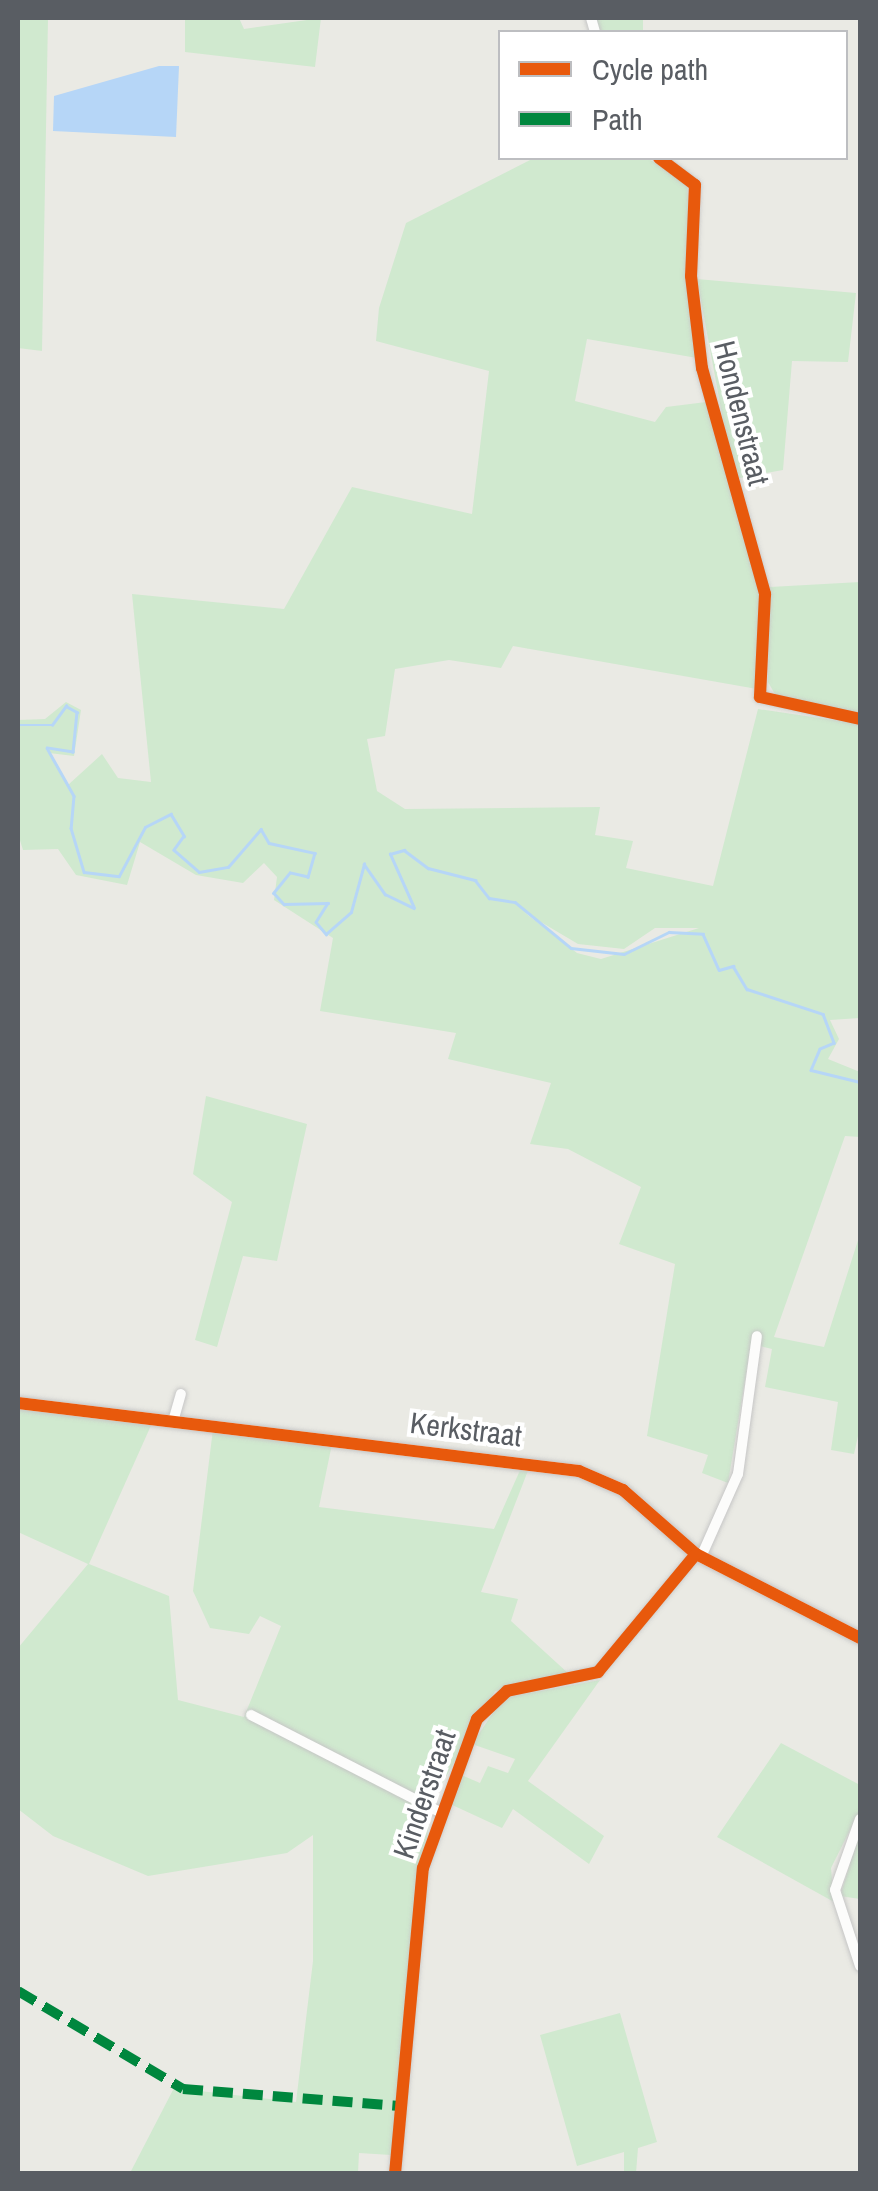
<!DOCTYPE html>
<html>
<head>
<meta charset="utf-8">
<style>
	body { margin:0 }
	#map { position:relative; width:878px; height:2191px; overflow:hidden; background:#eaeae4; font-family:"Archivo Narrow",sans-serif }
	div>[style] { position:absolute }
	.green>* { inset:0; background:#d0e9cf; transform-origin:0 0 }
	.water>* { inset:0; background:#b6d6f7 }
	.stream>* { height:2.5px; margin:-1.25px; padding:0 1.25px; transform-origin:1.25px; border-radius:1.25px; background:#b6d6f7 }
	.roads { filter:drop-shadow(0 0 2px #c6c6c6) drop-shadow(0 0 2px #c6c6c6) }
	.minor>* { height:10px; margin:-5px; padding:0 5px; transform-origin:5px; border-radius:5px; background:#fcfcfb }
	.tertiary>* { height:12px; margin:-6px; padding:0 6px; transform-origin:6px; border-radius:6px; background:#fcfcfb }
	.quiet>* { height:10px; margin-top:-5px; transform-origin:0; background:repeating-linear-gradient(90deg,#00873e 0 20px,transparent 0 30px) }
	.cycleway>* { height:12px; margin:-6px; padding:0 6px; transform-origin:6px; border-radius:6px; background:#e8590c }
	span { translate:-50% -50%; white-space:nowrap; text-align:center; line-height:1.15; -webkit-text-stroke:8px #fff; paint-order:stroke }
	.street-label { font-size:30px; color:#595d63 }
	.frame { position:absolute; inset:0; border:20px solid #595d63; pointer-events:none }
	.legend { position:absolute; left:498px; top:30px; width:350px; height:130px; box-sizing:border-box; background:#fff; border:2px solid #bdbec1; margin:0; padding:12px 18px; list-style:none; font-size:30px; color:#595d63 }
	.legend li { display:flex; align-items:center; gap:20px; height:50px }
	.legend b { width:50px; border:2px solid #bdbec1 }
</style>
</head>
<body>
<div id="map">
	<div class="green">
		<i style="clip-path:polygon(18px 18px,48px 18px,42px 351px,18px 348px)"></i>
		<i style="clip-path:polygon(185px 18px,239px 18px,244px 29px,321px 18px,315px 67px,185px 52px)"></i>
		<i style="left:595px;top:18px;width:48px;height:15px"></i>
		<i style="clip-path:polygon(evenodd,534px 158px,647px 158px,687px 181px,697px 358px,587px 339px,575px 401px,655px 422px,666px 407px,706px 402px,760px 595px,757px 689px,513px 646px,501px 668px,449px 660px,395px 669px,385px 736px,367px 739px,377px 791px,405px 809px,600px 807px,595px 835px,633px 841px,626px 868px,713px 886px,758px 709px,860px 724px,860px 1018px,830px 1020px,839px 1039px,828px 1059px,860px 1072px,860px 1137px,845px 1136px,774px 1337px,824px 1347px,860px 1234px,860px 1427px,854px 1454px,831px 1450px,838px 1402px,765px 1387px,772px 1349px,751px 1344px,728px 1483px,702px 1473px,708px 1455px,647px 1436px,675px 1264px,619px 1244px,641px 1187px,568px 1149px,530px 1144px,551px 1083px,448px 1059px,456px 1033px,320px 1011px,333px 938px,274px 900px,277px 877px,264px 863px,243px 883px,196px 875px,140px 842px,127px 885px,76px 875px,58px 849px,23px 850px,18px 834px,18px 720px,45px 719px,66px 702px,81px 710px,74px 756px,49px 753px,68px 785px,102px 754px,118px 778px,151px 782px,132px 594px,284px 609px,352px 487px,472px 514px,489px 371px,376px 341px,379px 308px,406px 223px,534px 158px,524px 912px,578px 944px,624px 949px,655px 928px,699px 928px,601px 959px,577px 953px,524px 912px)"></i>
		<i style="clip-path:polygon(697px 279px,856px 293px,848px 362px,792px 361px,783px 470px,734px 479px)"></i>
		<i style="clip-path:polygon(860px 582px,860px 716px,776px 696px,768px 682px,770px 587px)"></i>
		<i style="clip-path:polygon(206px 1096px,307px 1124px,277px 1261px,243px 1256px,217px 1347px,195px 1340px,232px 1202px,193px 1174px)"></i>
		<i style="clip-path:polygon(18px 1408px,153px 1421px,89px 1564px,169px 1596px,178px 1700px,244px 1717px,281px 1626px,260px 1616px,249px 1634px,210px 1628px,193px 1591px,213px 1429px,332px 1444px,319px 1507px,494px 1529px,521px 1468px,529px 1468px,481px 1592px,518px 1599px,511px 1621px,569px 1674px,495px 1691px,431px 1803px,391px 2155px,359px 2153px,358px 2173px,130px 2173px,174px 2088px,296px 2102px,313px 1961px,313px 1835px,287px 1853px,148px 1876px,53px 1836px,18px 1809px,18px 1648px,88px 1564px,18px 1532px)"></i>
		<i style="clip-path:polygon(600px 1680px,528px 1781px,604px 1836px,589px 1864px,513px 1809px,502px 1828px,448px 1803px,459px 1774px,480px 1783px,488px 1766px,508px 1773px,515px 1759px,472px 1744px,503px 1698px)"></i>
		<i style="clip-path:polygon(781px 1743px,860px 1785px,860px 1810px,831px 1868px,834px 1902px,717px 1837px)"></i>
		<i style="clip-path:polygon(860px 1832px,860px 1899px,840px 1896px)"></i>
		<i style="clip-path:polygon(620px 2013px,657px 2142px,638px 2148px,636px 2173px,624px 2173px,624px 2152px,577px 2166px,540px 2035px)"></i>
	</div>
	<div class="water">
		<i style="clip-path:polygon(159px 66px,179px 66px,176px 137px,53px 131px,54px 96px)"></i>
	</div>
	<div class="stream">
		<i style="left:18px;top:751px;width:26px;rotate:-90deg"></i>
		<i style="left:18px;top:725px;width:34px"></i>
		<i style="left:52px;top:725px;width:24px;rotate:-54deg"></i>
		<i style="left:66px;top:706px;width:13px;rotate:29deg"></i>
		<i style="left:77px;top:712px;width:40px;rotate:95.7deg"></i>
		<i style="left:73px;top:752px;width:26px;rotate:-171deg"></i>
		<i style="left:47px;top:748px;width:55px;rotate:60.6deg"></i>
		<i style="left:74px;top:796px;width:32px;rotate:95deg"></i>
		<i style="left:71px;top:828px;width:46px;rotate:73.5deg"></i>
		<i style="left:84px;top:872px;width:35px;rotate:7deg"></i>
		<i style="left:119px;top:876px;width:55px;rotate:-62deg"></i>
		<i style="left:145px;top:827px;width:29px;rotate:-27deg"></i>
		<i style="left:171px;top:814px;width:26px;rotate:59deg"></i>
		<i style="left:184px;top:836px;width:17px;rotate:126deg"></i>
		<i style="left:174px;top:850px;width:33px;rotate:41deg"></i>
		<i style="left:199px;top:872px;width:29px;rotate:-10deg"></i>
		<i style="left:228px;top:867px;width:50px;rotate:-49deg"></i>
		<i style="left:261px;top:829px;width:16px;rotate:60deg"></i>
		<i style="left:269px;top:843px;width:47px;rotate:12.3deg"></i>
		<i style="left:315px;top:853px;width:25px;rotate:106deg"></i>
		<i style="left:308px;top:877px;width:18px;rotate:-167deg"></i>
		<i style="left:290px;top:873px;width:26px;rotate:129deg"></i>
		<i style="left:274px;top:893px;width:15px;rotate:48deg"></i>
		<i style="left:284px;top:904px;width:44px;rotate:-1.3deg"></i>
		<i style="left:328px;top:903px;width:22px;rotate:122deg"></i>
		<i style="left:316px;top:922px;width:16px;rotate:50deg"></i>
		<i style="left:326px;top:934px;width:33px;rotate:-41deg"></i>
		<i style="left:351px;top:912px;width:50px;rotate:-74.8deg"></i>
		<i style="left:364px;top:864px;width:37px;rotate:55deg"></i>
		<i style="left:385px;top:894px;width:32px;rotate:26deg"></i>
		<i style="left:414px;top:908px;width:59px;rotate:-114deg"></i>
		<i style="left:390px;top:854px;width:15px;rotate:-16deg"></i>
		<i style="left:404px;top:850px;width:30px;rotate:37deg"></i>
		<i style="left:428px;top:868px;width:49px;rotate:14.3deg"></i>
		<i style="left:475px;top:880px;width:23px;rotate:52deg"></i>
		<i style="left:489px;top:898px;width:26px;rotate:9deg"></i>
		<i style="left:515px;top:902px;width:72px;rotate:39.4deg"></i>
		<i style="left:571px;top:948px;width:53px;rotate:6.5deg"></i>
		<i style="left:624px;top:954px;width:50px;rotate:-26.1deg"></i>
		<i style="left:669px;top:932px;width:34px;rotate:3deg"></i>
		<i style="left:703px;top:934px;width:39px;rotate:66deg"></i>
		<i style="left:719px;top:970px;width:15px;rotate:-16deg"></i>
		<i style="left:733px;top:966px;width:27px;rotate:59deg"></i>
		<i style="left:747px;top:989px;width:80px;rotate:18.2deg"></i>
		<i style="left:823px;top:1014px;width:31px;rotate:69deg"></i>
		<i style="left:834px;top:1043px;width:15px;rotate:157deg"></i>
		<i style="left:820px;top:1049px;width:23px;rotate:113deg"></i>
		<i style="left:811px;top:1070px;width:50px;rotate:13.8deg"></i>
		<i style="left:860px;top:1104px;width:25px;rotate:90deg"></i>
	</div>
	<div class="roads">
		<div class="minor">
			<i style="left:591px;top:18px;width:15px;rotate:74deg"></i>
			<i style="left:659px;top:158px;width:45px;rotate:36.9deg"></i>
			<i style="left:695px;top:185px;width:91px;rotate:92.5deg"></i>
			<i style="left:691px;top:276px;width:93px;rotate:83.2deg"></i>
			<i style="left:702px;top:368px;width:235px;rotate:74.4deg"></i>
			<i style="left:765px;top:594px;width:103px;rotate:92.8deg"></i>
			<i style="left:760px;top:697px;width:102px;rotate:12.4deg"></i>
			<i style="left:174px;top:1418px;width:25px;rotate:-74deg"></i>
			<i style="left:701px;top:1557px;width:91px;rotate:-66deg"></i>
			<i style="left:738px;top:1474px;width:139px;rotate:-82.2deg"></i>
			<i style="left:251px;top:1715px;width:210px;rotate:27.2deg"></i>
			<i style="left:860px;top:1819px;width:75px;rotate:109.4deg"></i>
			<i style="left:835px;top:1890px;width:80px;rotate:71.8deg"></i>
			<i style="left:395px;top:2174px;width:307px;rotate:-84.8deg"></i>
			<i style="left:423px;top:1868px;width:158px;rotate:-70.1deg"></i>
			<i style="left:477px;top:1719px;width:41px;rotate:-43deg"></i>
			<i style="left:507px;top:1691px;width:93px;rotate:-11.8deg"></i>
			<i style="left:598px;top:1672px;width:153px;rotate:-50.3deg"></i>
		</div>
		<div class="tertiary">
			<i style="left:18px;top:1403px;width:565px;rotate:6.91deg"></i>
			<i style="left:579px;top:1471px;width:48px;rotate:23.4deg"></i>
			<i style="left:623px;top:1490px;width:97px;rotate:41.2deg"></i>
			<i style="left:696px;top:1554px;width:184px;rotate:27.1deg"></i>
		</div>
	</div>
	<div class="quiet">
		<i style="left:18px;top:1991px;width:192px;rotate:30.7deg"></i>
		<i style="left:183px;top:2089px;width:217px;rotate:4.5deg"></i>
	</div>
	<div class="cycleway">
		<i style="left:659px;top:158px;width:45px;rotate:36.9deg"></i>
		<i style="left:695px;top:185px;width:91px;rotate:92.5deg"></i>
		<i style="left:691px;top:276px;width:93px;rotate:83.2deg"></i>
		<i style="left:702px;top:368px;width:235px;rotate:74.4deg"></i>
		<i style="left:765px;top:594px;width:103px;rotate:92.8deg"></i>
		<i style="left:760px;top:697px;width:102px;rotate:12.4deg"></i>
		<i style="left:18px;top:1403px;width:565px;rotate:6.91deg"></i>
		<i style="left:579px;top:1471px;width:48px;rotate:23.4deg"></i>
		<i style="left:623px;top:1490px;width:97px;rotate:41.2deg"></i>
		<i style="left:696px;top:1554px;width:184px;rotate:27.1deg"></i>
		<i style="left:395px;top:2174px;width:307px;rotate:-84.8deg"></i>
		<i style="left:423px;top:1868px;width:158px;rotate:-70.1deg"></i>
		<i style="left:477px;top:1719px;width:41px;rotate:-43deg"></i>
		<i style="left:507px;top:1691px;width:93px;rotate:-11.8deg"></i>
		<i style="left:598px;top:1672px;width:153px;rotate:-50.3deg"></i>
	</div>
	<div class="street-label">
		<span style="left:742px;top:413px;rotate:76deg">Hondenstraat</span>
		<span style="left:466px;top:1429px;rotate:7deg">Kerkstraat</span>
		<span style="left:424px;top:1794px;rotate:-71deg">Kinderstraat</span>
	</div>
	<div class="frame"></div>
	<ul class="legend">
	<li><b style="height:12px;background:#e8590c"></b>Cycle path</li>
	<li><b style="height:12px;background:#00873e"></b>Path</li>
	</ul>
</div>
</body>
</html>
